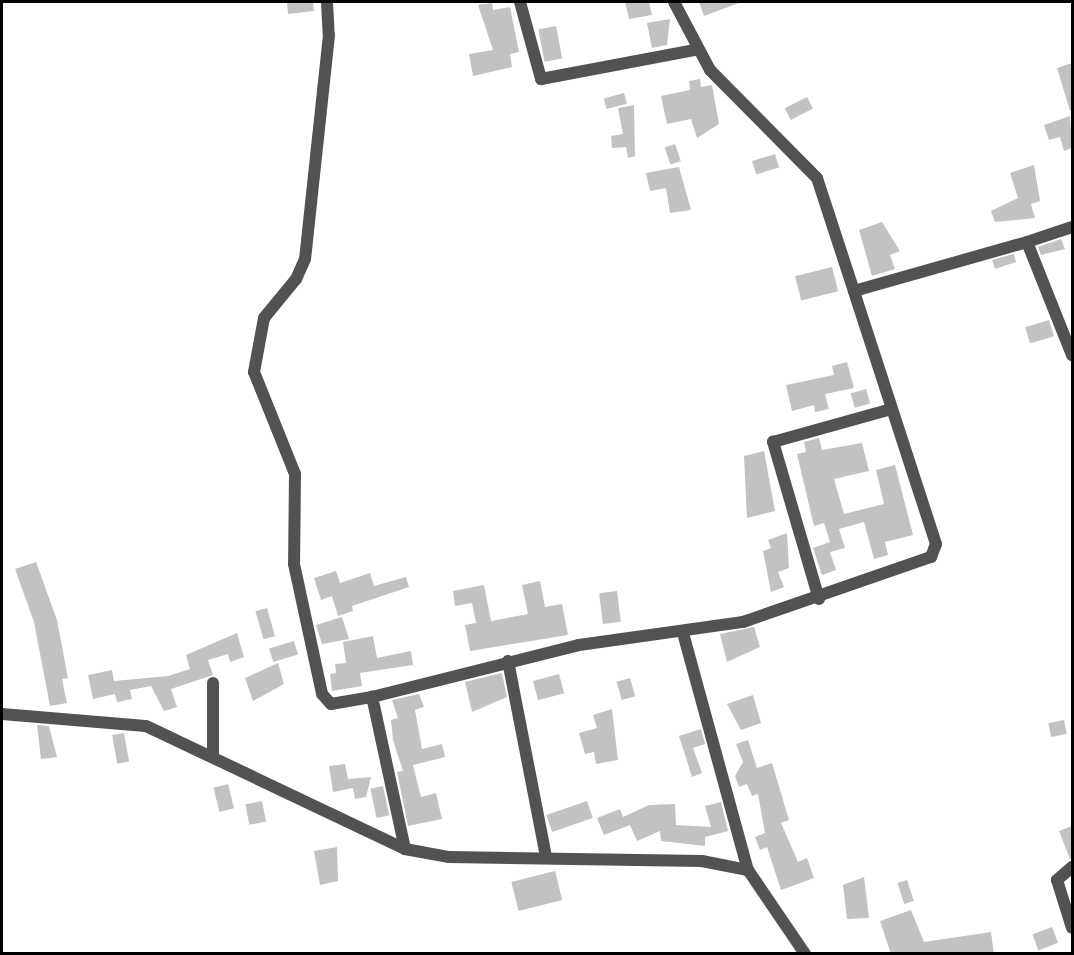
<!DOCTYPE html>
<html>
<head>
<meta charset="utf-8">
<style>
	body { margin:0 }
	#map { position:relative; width:1074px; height:955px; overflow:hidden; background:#fff; font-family:Manrope,sans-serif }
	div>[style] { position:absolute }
	.building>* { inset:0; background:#c2c2c2; transform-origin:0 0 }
	.street>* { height:12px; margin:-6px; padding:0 6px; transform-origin:6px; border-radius:6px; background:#525252 }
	span { translate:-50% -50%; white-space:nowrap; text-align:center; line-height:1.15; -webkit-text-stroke:5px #fff; paint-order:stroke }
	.frame { position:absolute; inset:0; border:3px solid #000; pointer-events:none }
</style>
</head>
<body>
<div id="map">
	<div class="building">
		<i style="clip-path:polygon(287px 2px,313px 2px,314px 11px,288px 14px)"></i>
		<i style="clip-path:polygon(625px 2px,649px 2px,652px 15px,629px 19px)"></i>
		<i style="clip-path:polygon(699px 2px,739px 2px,739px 3px,704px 16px)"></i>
		<i style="clip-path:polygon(492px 3px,493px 10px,510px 7px,519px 52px,510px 54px,512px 67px,473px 76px,469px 54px,493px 50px,478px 5px)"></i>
		<i style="clip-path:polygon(670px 19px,667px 45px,652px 48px,647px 23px)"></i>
		<i style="left:556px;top:26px;width:33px;height:18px;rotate:79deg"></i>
		<i style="clip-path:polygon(1072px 63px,1072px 110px,1070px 111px,1057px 68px)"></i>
		<i style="clip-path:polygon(700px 79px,701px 87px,712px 85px,719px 124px,697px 138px,691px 119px,667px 124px,661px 96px,690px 90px,689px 81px)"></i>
		<i style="left:624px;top:93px;width:11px;height:21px;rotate:75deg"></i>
		<i style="left:807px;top:97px;width:13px;height:25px;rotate:63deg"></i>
		<i style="clip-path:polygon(634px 105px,635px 156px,628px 158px,626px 147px,612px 148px,611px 136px,623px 134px,618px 108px)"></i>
		<i style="clip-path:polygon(1070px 116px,1072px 148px,1064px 151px,1060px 137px,1049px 140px,1044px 125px)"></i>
		<i style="left:675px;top:144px;width:18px;height:11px;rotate:71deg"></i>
		<i style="left:775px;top:154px;width:14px;height:24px;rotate:73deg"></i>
		<i style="clip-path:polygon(1034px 165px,1040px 201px,1031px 204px,1035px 218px,995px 222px,991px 211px,1018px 198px,1010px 173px)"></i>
		<i style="clip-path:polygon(679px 167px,691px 210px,670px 213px,666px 188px,650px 191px,646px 173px)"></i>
		<i style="clip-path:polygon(882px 222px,900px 251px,890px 255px,895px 269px,872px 276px,859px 230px)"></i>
		<i style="clip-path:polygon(1061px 239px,1065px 249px,1041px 255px,1038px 247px)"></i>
		<i style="clip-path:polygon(1014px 254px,1016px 262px,995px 269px,992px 260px)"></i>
		<i style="left:832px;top:267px;width:25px;height:38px;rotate:76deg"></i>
		<i style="left:1049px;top:320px;width:17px;height:25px;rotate:73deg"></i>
		<i style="clip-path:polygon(847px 362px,854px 388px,825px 394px,829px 409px,815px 412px,814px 405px,792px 411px,786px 385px,834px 375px,832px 366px)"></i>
		<i style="left:866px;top:389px;width:15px;height:16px;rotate:74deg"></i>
		<i style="clip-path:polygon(819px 438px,822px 450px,862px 443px,869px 471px,834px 479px,844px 514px,884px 504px,876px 470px,895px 465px,913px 535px,885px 542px,888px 555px,874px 559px,864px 522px,839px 529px,845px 548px,830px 552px,836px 570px,822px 575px,813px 548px,830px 542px,824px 523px,814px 526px,797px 454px,806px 452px,804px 442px)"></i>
		<i style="clip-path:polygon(764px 451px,775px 511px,747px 518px,744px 456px)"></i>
		<i style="clip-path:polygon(787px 533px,789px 568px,778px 572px,784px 587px,771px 592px,763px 551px,771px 548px,768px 540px)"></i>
		<i style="clip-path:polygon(36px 562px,57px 620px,68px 678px,62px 679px,67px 703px,50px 706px,34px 622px,15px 569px)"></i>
		<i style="clip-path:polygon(336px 571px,340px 583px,370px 573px,374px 586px,406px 577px,409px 587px,352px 606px,353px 611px,338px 616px,332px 596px,321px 600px,314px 578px)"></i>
		<i style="clip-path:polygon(540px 581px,545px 607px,562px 604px,568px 635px,470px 651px,465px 625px,476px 623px,472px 603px,455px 606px,453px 591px,484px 585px,491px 621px,528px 614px,522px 585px)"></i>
		<i style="left:617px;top:591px;width:31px;height:18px;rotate:83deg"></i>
		<i style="left:267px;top:608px;width:29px;height:12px;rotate:74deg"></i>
		<i style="clip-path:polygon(342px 617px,349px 639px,322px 644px,316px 625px)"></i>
		<i style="clip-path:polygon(754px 627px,760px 647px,727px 662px,720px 634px)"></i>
		<i style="clip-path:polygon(237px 633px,244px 657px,230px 662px,228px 654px,208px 660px,213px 675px,171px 689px,177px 707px,164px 711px,151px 686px,130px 690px,132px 699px,117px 702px,115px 694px,93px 699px,88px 675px,112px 670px,114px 681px,168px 676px,190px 669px,186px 655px)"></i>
		<i style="clip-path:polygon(373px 636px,377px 658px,411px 651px,413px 665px,360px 673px,362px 686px,332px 691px,330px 674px,336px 673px,335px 664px,346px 663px,343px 642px)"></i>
		<i style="left:294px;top:641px;width:14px;height:26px;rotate:73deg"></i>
		<i style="clip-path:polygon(278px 663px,284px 684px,253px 701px,245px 678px)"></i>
		<i style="clip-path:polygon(502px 673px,507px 697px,472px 712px,465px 682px)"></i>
		<i style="left:559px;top:674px;width:20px;height:27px;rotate:75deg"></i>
		<i style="left:630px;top:678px;width:19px;height:14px;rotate:74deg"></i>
		<i style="clip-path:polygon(419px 694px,424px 707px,415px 710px,422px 749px,442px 744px,445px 757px,413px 765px,421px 797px,436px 793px,442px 819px,408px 826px,397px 772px,403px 771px,393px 740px,391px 720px,398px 718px,392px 700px)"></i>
		<i style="clip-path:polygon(753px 695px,761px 723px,741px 730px,727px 704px)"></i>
		<i style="clip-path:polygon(612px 709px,618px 760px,596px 764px,594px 752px,585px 754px,579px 733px,597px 728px,593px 715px)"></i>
		<i style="left:1064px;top:720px;width:14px;height:16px;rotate:78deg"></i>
		<i style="clip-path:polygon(37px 725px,49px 726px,57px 757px,41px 759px)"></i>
		<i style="clip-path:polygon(701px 729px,705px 744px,693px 748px,702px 773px,692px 777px,679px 736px)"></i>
		<i style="left:124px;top:733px;width:29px;height:12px;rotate:80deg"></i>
		<i style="clip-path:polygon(748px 740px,757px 768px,772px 763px,789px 820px,781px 823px,798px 862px,807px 858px,814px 878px,781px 890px,767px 847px,760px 850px,755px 837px,765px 833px,758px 794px,752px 796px,747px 784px,739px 787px,735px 776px,743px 762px,736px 744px)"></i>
		<i style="clip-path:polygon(345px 764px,348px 779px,371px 777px,366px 797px,355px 799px,353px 788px,333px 792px,329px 766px)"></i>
		<i style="left:228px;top:784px;width:25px;height:15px;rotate:76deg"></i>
		<i style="left:383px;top:786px;width:30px;height:13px;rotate:78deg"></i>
		<i style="left:262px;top:801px;width:21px;height:17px;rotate:79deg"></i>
		<i style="left:587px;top:801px;width:18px;height:43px;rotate:71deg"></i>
		<i style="clip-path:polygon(721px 802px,728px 831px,705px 837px,705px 846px,661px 841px,660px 831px,637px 841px,630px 825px,604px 835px,597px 818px,620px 809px,623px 817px,649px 805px,675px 804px,676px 825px,711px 827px,705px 806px)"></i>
		<i style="clip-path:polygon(1072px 826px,1072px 859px,1070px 859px,1059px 831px)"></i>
		<i style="clip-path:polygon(337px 847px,338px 881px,320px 885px,314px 851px)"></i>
		<i style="left:555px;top:871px;width:30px;height:45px;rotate:76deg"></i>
		<i style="clip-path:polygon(864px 877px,869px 918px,847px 919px,843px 885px)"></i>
		<i style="left:907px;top:880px;width:22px;height:10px;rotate:72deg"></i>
		<i style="clip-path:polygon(911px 910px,924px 942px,991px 932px,994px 954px,891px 954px,880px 921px)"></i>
		<i style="left:1052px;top:927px;width:17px;height:21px;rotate:69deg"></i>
	</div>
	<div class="street">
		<i style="left:327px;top:2px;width:33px;rotate:87deg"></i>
		<i style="left:329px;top:35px;width:225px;rotate:96.1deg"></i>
		<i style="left:305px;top:259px;width:22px;rotate:114deg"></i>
		<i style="left:296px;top:279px;width:50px;rotate:129.4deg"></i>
		<i style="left:264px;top:318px;width:55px;rotate:100.5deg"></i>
		<i style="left:254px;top:372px;width:110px;rotate:68.1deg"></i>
		<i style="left:295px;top:474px;width:90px;rotate:90.6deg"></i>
		<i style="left:294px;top:564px;width:133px;rotate:77.8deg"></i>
		<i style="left:322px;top:694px;width:13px;rotate:48deg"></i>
		<i style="left:331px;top:704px;width:42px;rotate:-9.7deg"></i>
		<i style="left:520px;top:2px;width:80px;rotate:74.7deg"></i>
		<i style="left:541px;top:79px;width:157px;rotate:-10.7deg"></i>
		<i style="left:674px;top:2px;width:77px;rotate:62.1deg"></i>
		<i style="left:710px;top:70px;width:152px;rotate:45.3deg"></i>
		<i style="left:817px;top:178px;width:119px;rotate:71.9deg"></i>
		<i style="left:1072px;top:227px;width:47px;rotate:161.6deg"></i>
		<i style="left:1027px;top:242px;width:122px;rotate:68.3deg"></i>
		<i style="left:819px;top:599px;width:164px;rotate:-106.3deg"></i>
		<i style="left:773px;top:442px;width:123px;rotate:-15.6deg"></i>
		<i style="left:683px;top:633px;width:246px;rotate:74.7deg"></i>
		<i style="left:508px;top:661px;width:199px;rotate:79deg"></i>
		<i style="left:213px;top:683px;width:73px;rotate:90deg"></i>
		<i style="left:2px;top:714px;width:144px;rotate:4.8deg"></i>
		<i style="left:146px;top:726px;width:287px;rotate:25.4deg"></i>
		<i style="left:405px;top:849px;width:45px;rotate:10.3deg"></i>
		<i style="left:449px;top:857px;width:253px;rotate:0.9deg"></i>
		<i style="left:702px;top:861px;width:47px;rotate:11.1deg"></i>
		<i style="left:748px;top:870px;width:102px;rotate:55.8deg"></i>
		<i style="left:405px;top:849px;width:156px;rotate:-102.2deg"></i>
		<i style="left:372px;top:697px;width:213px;rotate:-14.1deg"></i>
		<i style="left:579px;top:645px;width:166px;rotate:-8deg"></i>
		<i style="left:743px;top:622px;width:199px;rotate:-19.1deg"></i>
		<i style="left:931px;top:557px;width:14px;rotate:-69deg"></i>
		<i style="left:936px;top:544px;width:266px;rotate:-108deg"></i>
		<i style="left:854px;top:291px;width:180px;rotate:-15.8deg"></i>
		<i style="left:1072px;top:867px;width:20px;rotate:139deg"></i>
		<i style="left:1057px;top:880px;width:50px;rotate:72.6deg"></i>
	</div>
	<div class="frame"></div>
</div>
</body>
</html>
